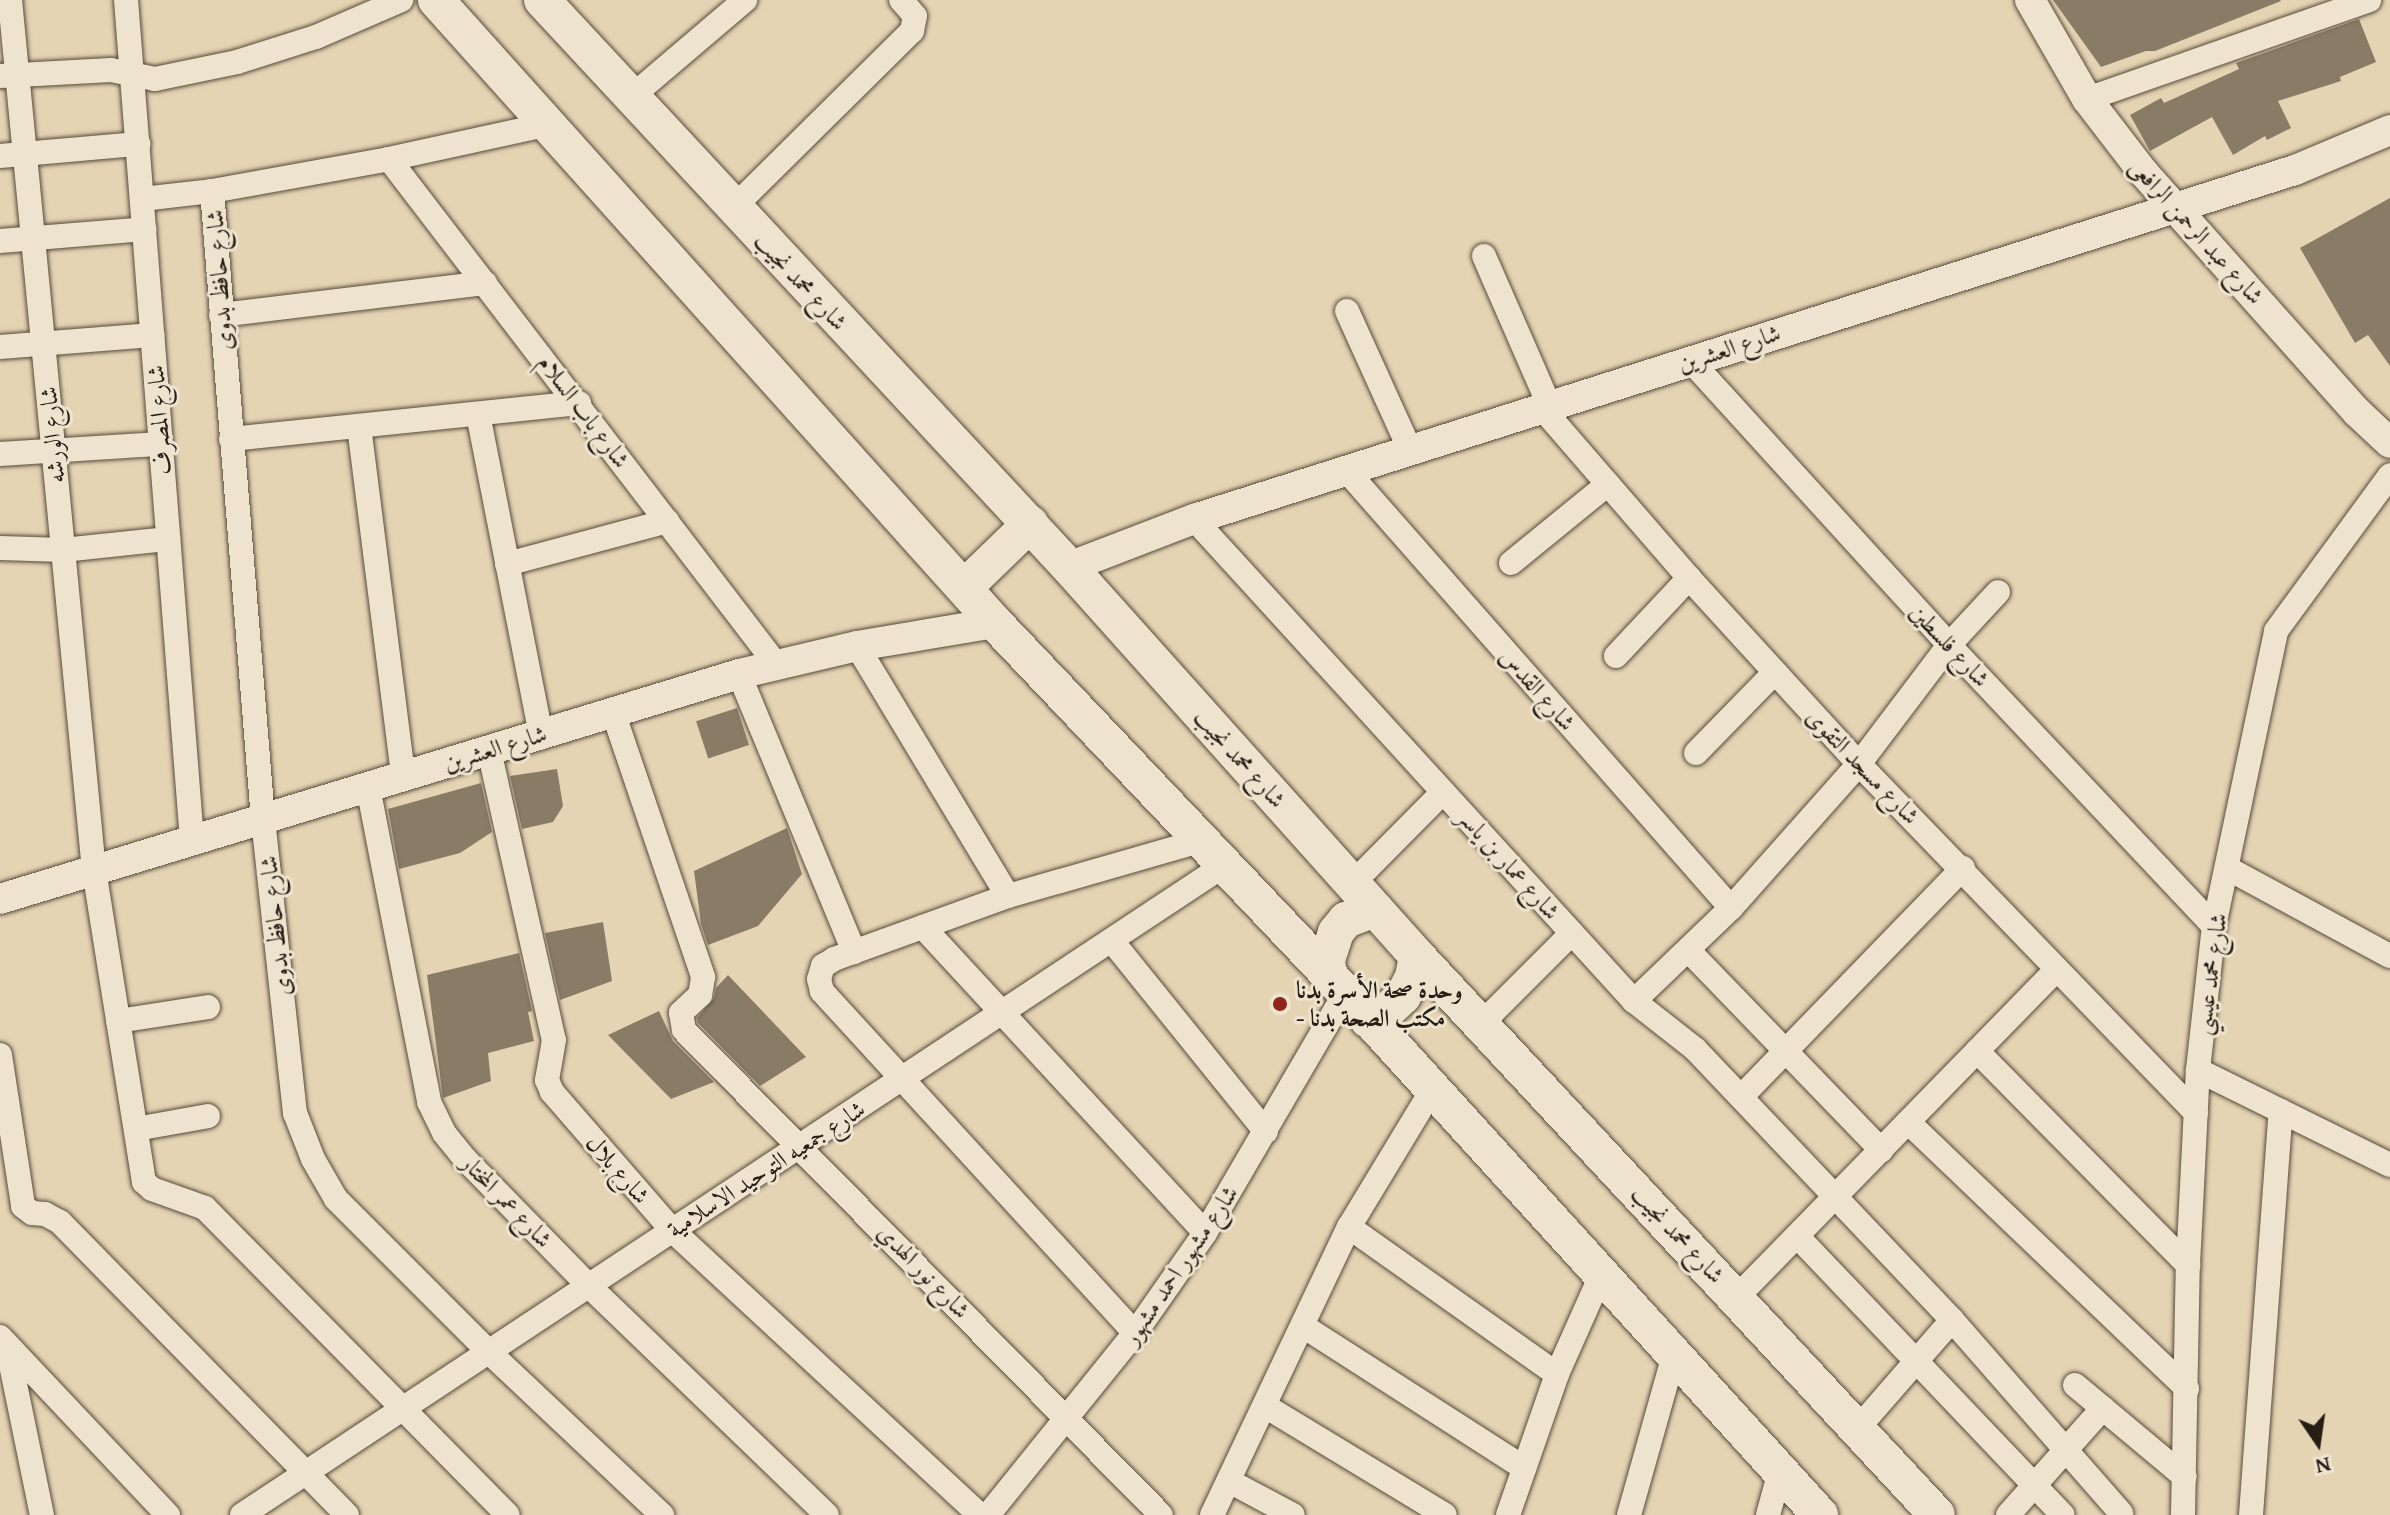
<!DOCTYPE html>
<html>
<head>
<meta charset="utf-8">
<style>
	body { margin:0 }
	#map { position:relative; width:2390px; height:1515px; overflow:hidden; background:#e5d4b3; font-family:"Gentium Book Plus",Amiri,serif }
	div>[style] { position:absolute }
	.building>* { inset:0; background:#897c67; transform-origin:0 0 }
	.roads { filter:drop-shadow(0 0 2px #564b3c) drop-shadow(0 0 2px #564b3c) }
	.minor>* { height:24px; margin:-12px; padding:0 12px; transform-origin:12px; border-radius:12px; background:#eee3ce }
	.tertiary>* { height:30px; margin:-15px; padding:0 15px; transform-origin:15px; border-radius:15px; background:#eee3ce }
	.secondary>* { height:36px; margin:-18px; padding:0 18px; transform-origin:18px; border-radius:18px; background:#eee3ce }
	.dots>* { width:22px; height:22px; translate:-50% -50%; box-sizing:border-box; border:4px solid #eee3ce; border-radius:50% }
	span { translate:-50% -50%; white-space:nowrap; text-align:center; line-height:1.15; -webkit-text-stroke:6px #eee3ce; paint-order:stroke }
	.street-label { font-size:24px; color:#261d15 }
	.poi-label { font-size:24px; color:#261d15; font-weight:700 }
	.left { translate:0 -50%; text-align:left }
	.north { position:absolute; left:2278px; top:1403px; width:80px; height:80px; -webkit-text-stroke:6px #eee3ce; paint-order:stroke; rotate:167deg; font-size:22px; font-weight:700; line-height:32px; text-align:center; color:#261d15 }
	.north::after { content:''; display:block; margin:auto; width:28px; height:36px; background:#261d15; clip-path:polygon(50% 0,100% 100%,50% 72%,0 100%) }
</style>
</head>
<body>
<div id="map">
	<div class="building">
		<i style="clip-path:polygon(2053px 0,2280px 0,2281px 1px,2155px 51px,2146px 51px,2101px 67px)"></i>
		<i style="clip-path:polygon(2359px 19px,2376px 62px,2340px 77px,2341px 81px,2278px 101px,2291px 128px,2267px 140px,2265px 136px,2233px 155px,2212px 117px,2150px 151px,2130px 115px,2161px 98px,2164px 103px,2239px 69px,2236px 63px)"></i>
		<i style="clip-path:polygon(2390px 198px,2390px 366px,2368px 335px,2355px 343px,2300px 248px)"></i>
		<i style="left:737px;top:708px;width:39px;height:43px;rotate:72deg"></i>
		<i style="clip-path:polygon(557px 769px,563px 806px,553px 822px,522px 829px,510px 776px)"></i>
		<i style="clip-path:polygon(481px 783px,492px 832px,460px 853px,399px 869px,388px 809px)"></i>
		<i style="clip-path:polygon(787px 828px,802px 874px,758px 926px,708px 945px,701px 924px,694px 871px)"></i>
		<i style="clip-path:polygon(603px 922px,612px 981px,560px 1000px,545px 933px)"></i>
		<i style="clip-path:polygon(519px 953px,532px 1011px,528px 1012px,534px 1041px,488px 1053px,491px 1081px,443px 1098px,427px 975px)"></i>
		<i style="clip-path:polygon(728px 975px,806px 1057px,760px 1086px,698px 1023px,697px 1018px,714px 998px,716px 988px)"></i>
		<i style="clip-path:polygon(659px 1011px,673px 1041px,714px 1082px,671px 1099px,608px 1035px)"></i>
	</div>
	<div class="roads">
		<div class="minor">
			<i style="left:10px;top:0;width:874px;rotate:84.49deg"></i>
			<i style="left:94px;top:870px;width:316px;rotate:80.9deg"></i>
			<i style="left:144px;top:1182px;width:11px;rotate:41deg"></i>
			<i style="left:152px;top:1189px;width:56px;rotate:19.7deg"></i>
			<i style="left:205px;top:1208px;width:431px;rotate:45.4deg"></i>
			<i style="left:126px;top:0;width:844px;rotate:85.51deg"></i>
			<i style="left:0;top:76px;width:111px;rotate:-3.1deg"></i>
			<i style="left:111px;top:70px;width:45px;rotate:11.6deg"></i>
			<i style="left:155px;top:79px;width:84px;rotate:-11.7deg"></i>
			<i style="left:237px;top:62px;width:83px;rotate:-17.6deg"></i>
			<i style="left:316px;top:37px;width:93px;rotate:-23.5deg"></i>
			<i style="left:631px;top:97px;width:150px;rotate:-40.4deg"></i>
			<i style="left:2087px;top:99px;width:299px;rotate:-19.3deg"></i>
			<i style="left:0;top:156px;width:139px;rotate:-5deg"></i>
			<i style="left:389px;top:159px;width:636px;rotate:52.54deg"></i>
			<i style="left:212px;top:191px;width:630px;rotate:85.36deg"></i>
			<i style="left:263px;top:819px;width:296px;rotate:83.8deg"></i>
			<i style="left:295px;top:1113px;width:49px;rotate:68.6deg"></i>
			<i style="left:313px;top:1159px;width:46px;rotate:60.1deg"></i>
			<i style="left:336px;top:1199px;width:216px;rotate:45deg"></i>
			<i style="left:489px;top:1352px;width:238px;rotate:43.3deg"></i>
			<i style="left:142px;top:199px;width:70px;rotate:-6.5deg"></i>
			<i style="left:212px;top:191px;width:180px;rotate:-10.2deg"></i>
			<i style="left:389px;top:159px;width:164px;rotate:-12.3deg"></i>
			<i style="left:733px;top:208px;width:252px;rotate:-44.7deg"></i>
			<i style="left:912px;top:31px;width:15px;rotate:-79deg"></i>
			<i style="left:915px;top:16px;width:21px;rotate:-131deg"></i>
			<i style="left:0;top:241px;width:145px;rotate:-4.7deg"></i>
			<i style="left:1484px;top:256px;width:163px;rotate:66.4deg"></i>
			<i style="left:1347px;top:311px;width:153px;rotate:65.6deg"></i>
			<i style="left:221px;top:315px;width:266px;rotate:-6.9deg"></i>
			<i style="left:0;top:347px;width:153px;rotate:-4.5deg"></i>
			<i style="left:1690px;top:360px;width:385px;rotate:47.7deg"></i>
			<i style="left:1949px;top:645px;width:386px;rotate:46.7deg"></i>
			<i style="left:1541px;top:407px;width:226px;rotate:49.1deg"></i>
			<i style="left:1689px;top:578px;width:252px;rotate:47.6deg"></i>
			<i style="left:1859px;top:764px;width:485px;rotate:46deg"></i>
			<i style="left:478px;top:414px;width:326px;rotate:78.9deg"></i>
			<i style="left:359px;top:426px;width:353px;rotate:82.8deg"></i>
			<i style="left:231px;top:439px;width:350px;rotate:-5.9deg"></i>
			<i style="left:0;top:454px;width:161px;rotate:-3.6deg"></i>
			<i style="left:1346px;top:470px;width:583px;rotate:48.68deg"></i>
			<i style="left:1194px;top:519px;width:653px;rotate:47.61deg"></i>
			<i style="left:1634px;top:1001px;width:78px;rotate:38.2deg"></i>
			<i style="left:1695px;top:1049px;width:373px;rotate:46.5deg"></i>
			<i style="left:1952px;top:1320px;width:257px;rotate:48.8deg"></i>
			<i style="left:0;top:548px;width:63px;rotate:1.8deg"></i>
			<i style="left:63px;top:550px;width:106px;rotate:-6deg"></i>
			<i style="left:1511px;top:563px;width:125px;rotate:-39.2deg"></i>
			<i style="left:507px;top:564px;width:166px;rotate:-15deg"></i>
			<i style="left:857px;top:646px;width:292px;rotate:58.9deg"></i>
			<i style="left:1616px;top:656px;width:107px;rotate:-46.9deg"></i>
			<i style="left:739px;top:674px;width:301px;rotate:67.5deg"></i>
			<i style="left:613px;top:712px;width:280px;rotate:71.2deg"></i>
			<i style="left:703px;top:977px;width:18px;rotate:99deg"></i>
			<i style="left:700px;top:995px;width:26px;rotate:137deg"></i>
			<i style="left:681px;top:1013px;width:17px;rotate:80deg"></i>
			<i style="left:684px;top:1030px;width:680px;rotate:45.48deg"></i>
			<i style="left:489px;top:750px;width:297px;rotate:77.4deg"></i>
			<i style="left:554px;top:1040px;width:41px;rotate:99.9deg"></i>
			<i style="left:547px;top:1080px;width:13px;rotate:67deg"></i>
			<i style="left:552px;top:1092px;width:184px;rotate:49deg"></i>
			<i style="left:673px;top:1231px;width:418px;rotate:42.8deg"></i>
			<i style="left:1696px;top:753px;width:113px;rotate:-45.7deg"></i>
			<i style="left:368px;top:787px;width:321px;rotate:79deg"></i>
			<i style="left:429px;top:1102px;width:34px;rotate:64deg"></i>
			<i style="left:444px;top:1133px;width:35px;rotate:51deg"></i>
			<i style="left:466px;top:1160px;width:176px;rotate:45.7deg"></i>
			<i style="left:589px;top:1286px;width:330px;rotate:43.9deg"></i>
			<i style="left:2227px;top:868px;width:185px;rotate:28.4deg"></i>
			<i style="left:1352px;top:884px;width:129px;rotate:-45.3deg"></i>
			<i style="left:923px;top:927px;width:416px;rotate:47.3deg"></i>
			<i style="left:1112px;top:941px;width:245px;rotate:51.1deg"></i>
			<i style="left:1689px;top:951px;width:277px;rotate:46deg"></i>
			<i style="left:1634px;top:1001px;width:134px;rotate:-43.8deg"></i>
			<i style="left:1731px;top:908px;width:193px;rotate:-48.4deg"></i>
			<i style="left:1859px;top:764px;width:149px;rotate:-52.9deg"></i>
			<i style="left:1949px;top:645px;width:72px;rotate:-47.2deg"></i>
			<i style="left:118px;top:1021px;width:91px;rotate:-8.8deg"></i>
			<i style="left:1482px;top:1023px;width:127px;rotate:-45deg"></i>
			<i style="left:1977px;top:1051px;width:301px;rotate:45.4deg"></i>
			<i style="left:0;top:1055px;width:153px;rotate:81.3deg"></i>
			<i style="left:23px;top:1206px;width:11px;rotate:38deg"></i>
			<i style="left:32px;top:1213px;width:13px;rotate:4deg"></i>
			<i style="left:45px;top:1214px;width:17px;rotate:28deg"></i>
			<i style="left:60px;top:1222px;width:410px;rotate:45.6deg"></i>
			<i style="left:2198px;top:1070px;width:214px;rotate:26.3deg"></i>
			<i style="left:1741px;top:1097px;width:319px;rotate:-45.9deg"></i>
			<i style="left:1908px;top:1122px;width:386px;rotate:43.7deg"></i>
			<i style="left:136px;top:1129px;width:73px;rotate:-10.2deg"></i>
			<i style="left:1349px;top:1227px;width:255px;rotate:35.3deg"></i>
			<i style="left:1797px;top:1236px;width:385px;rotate:46.4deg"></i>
			<i style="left:1737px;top:1297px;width:457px;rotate:-45.7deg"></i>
			<i style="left:1303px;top:1326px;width:263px;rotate:32.7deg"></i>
			<i style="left:1135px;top:1333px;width:464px;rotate:-132.5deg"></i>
			<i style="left:822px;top:991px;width:12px;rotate:-104deg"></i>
			<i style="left:819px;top:979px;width:14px;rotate:-73deg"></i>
			<i style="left:823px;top:966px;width:13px;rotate:-32deg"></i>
			<i style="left:834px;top:959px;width:185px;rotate:-19.9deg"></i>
			<i style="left:1008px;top:896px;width:203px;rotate:-16deg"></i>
			<i style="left:0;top:1337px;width:245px;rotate:46.7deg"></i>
			<i style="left:7px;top:1345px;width:174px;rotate:78.4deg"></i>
			<i style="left:2075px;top:1385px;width:143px;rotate:39.9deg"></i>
			<i style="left:1265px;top:1406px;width:210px;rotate:31.2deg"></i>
			<i style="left:1859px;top:1427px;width:142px;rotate:-49deg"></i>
			<i style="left:1229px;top:1481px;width:72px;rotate:28deg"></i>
			<i style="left:242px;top:1515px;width:1180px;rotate:-33.49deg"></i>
			<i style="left:988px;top:1515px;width:234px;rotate:-51.1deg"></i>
			<i style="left:1135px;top:1333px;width:122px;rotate:-55deg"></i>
			<i style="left:1205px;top:1233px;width:276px;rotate:-59.7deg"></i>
			<i style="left:1212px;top:1515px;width:319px;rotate:-64.6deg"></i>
			<i style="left:1349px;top:1227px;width:160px;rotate:-58.8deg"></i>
			<i style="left:1508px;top:1515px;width:149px;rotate:-70.8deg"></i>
			<i style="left:1557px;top:1374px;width:108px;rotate:-66deg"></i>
			<i style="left:1629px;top:1515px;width:166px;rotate:-74.3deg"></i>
			<i style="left:1768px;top:1515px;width:46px;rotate:-74.7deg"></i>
			<i style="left:2008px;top:1515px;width:143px;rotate:-48.4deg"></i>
			<i style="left:2183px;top:1515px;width:250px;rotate:-88.9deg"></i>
			<i style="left:2188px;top:1265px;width:195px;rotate:-87.1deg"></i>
			<i style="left:2198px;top:1070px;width:145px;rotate:-83.7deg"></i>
			<i style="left:2214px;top:926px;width:301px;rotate:-78.1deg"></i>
			<i style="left:2276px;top:631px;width:193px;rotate:-53.8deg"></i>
			<i style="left:2251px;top:1515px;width:405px;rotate:-85.8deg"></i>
		</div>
		<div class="tertiary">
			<i style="left:2030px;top:0;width:114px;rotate:60.1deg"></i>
			<i style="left:2087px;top:99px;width:92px;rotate:52.5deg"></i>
			<i style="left:2143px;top:172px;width:322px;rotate:48.3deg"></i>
			<i style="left:2357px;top:412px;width:45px;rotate:43.2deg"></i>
			<i style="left:1069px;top:567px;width:134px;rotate:-21deg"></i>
			<i style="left:1194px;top:519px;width:1155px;rotate:-17.59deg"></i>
			<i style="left:2295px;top:170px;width:103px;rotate:-22.8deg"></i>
			<i style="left:0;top:899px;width:772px;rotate:-16.93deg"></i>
			<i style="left:739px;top:674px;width:121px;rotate:-13.3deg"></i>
			<i style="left:857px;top:646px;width:140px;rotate:-9.5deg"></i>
		</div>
		<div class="secondary">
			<i style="left:436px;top:0;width:837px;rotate:48.1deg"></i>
			<i style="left:995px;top:623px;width:485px;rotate:46.5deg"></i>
			<i style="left:1329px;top:975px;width:730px;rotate:47.72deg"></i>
			<i style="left:542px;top:0;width:774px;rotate:47.09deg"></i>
			<i style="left:1069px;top:567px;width:522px;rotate:48.18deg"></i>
			<i style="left:1417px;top:956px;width:763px;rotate:47.07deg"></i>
			<i style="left:965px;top:587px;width:91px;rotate:-44.1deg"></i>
			<i style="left:1329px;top:975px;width:15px;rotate:-98deg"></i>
			<i style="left:1327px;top:960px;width:29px;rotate:-72deg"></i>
			<i style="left:1336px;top:932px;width:16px;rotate:-50deg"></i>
			<i style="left:1346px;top:920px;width:31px;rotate:-21deg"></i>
			<i style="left:1368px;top:1020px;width:21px;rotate:-25deg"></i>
			<i style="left:1387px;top:1011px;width:22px;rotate:-43deg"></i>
			<i style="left:1403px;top:996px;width:21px;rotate:-62deg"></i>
			<i style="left:1413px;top:977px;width:21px;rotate:-79deg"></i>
		</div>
	</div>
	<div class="dots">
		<i style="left:1280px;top:1004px;background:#8f2418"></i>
	</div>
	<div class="street-label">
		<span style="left:2197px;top:231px;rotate:48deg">شارع عبد الرحمن الرافعى</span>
		<span style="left:219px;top:280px;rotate:-94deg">شارع حافظ بدوى</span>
		<span style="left:801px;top:281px;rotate:47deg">شارع محمد نجيب</span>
		<span style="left:1729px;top:348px;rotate:-18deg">شارع العشرين</span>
		<span style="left:584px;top:411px;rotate:53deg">شارع باب السلام</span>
		<span style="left:159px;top:420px;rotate:-94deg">شارع المصرف</span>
		<span style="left:52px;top:435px;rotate:-95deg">شارع الورشه</span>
		<span style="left:1950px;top:645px;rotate:47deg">شارع فلسطين</span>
		<span style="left:1538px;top:689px;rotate:49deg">شارع القدس</span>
		<span style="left:495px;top:748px;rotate:-17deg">شارع العشرين</span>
		<span style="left:1240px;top:758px;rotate:48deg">شارع محمد نجيب</span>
		<span style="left:1863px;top:766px;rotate:46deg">شارع مسجد التقوى</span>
		<span style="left:1509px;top:864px;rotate:48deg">شارع عمار بن ياسر</span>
		<span style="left:275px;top:926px;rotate:-96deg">شارع حافظ بدوى</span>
		<span style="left:2210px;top:974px;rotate:-82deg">شارع محمد عيسي</span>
		<span style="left:618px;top:1169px;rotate:49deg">شارع بلال</span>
		<span style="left:766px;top:1169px;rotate:-33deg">شارع جمعيه التوحيد الاسلامية</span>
		<span style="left:507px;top:1201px;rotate:46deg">شارع عمر المختار</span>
		<span style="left:1678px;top:1234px;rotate:47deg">شارع محمد نجيب</span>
		<span style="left:1180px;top:1265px;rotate:-56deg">شارع مشهور احمد مشهور</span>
		<span style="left:924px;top:1271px;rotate:46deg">شارع نور الهدي</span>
	</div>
	<div class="poi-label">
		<span class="left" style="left:1296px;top:1004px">وحدة صحة الأسرة بدنا<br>- مكتب الصحة بدنا</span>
	</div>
	<div class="north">N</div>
</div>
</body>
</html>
